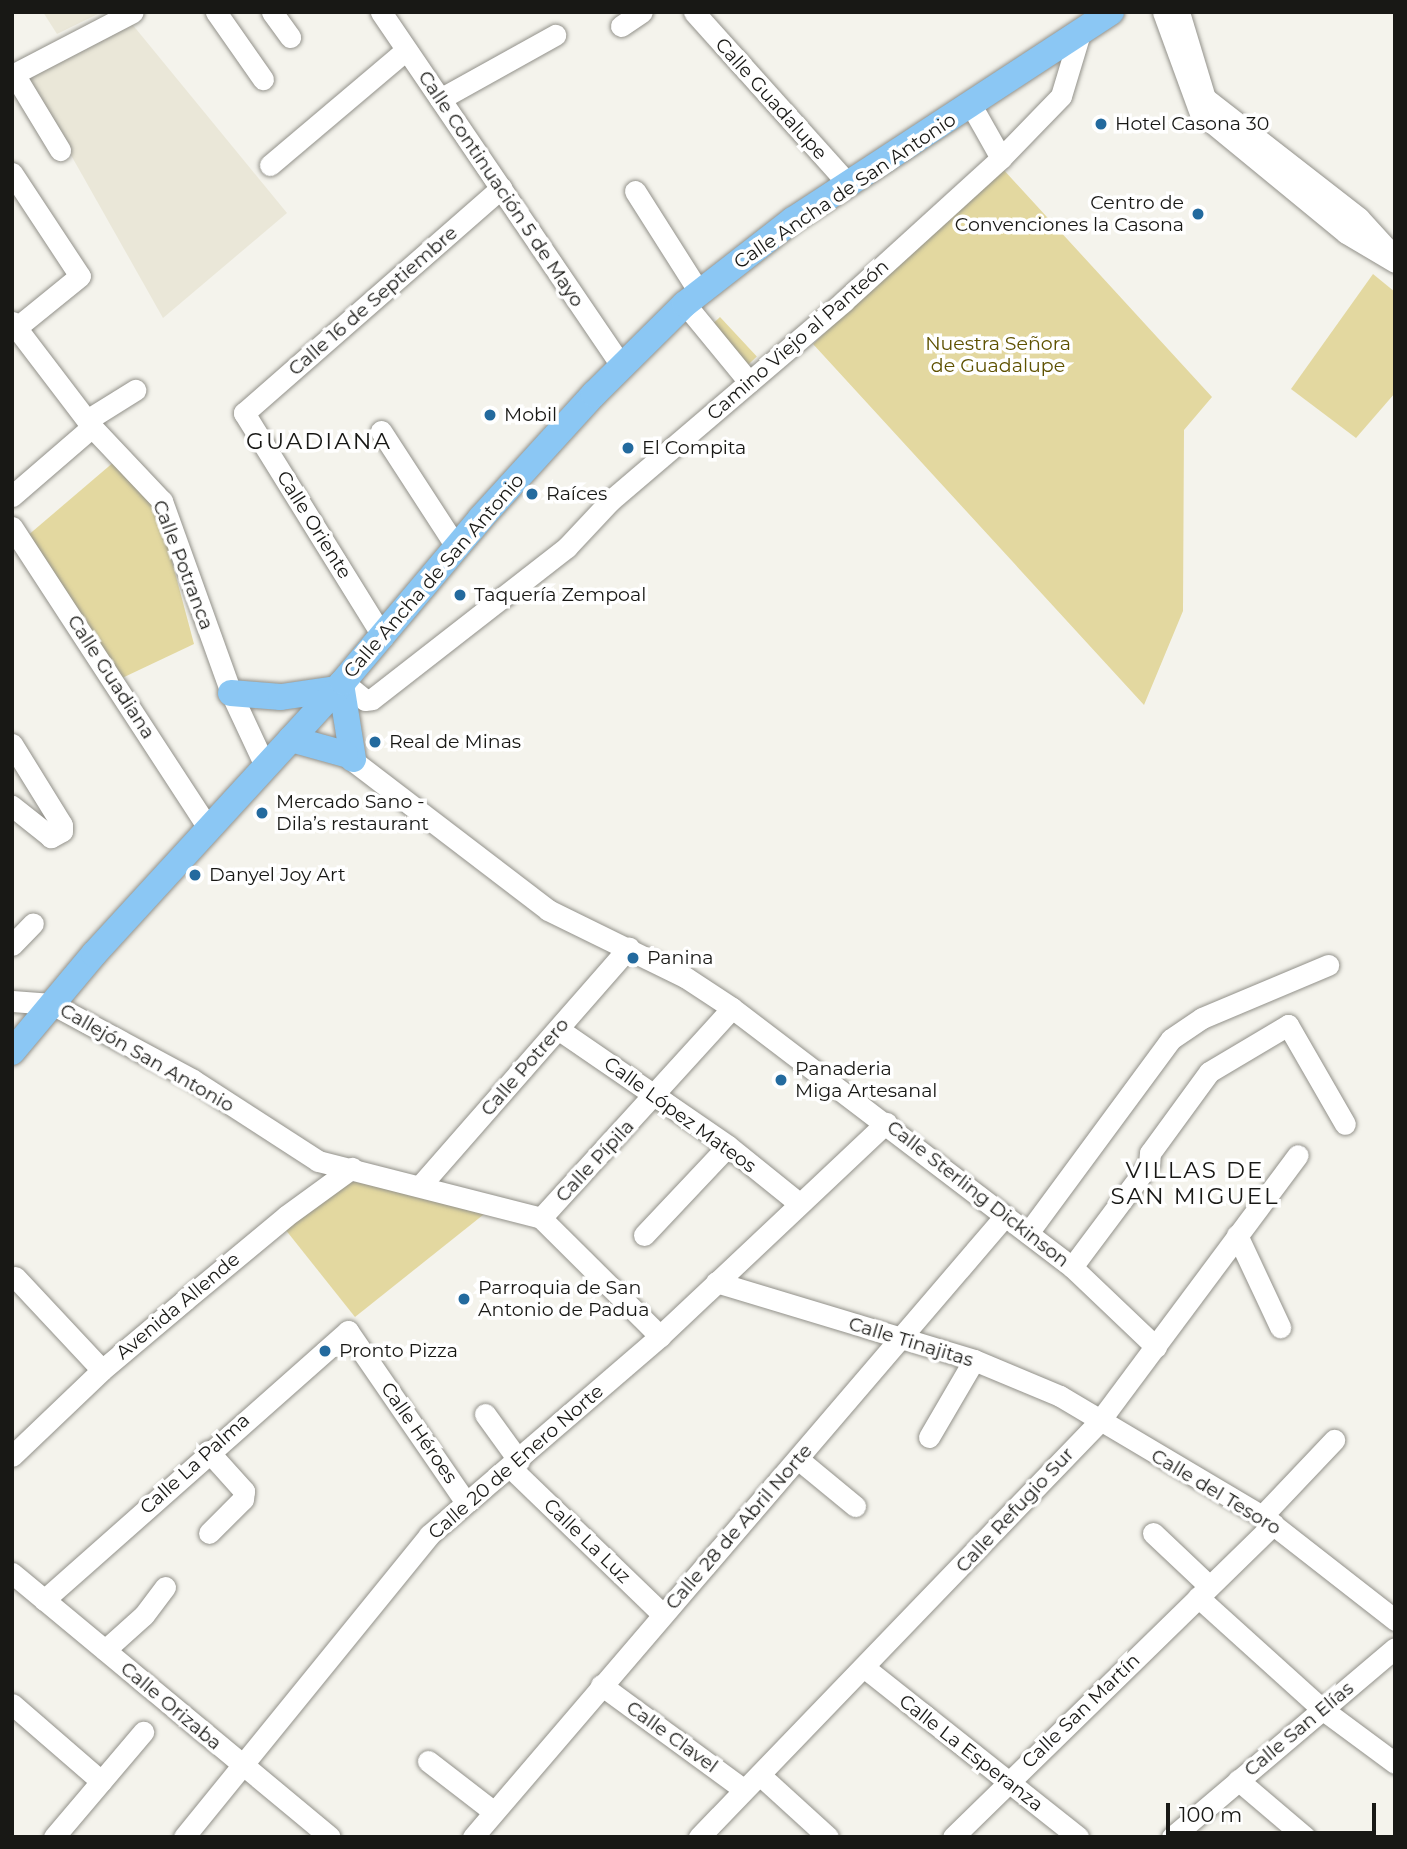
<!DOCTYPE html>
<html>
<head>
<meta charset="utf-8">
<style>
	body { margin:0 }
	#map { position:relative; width:1407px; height:1849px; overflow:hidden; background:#f4f3ec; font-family:Montserrat,sans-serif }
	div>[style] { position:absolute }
	.built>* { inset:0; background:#eae7d8 }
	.green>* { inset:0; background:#e3d8a0; transform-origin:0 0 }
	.roads { filter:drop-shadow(0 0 2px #92918a) drop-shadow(0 0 2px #92918a) }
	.minor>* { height:21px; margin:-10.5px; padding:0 10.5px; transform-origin:10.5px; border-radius:10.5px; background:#fff }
	.major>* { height:26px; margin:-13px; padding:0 13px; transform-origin:13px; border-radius:13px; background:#8bc7f4 }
	.dots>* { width:19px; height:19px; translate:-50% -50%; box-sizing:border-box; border:4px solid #fff; border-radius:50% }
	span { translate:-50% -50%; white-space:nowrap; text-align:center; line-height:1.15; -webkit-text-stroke:7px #fff; paint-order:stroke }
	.street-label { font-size:19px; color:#181815 }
	.poi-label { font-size:19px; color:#181815 }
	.left { translate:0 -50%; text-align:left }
	.right { translate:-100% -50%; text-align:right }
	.park-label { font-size:19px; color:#5e5100 }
	.quarter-label { font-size:23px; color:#181815; letter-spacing:2px }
	.frame { position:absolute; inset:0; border:14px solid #181815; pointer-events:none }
	.scale { position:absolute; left:1166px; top:1803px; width:210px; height:32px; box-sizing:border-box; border:4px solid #181815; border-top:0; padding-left:9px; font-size:21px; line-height:24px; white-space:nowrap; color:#181815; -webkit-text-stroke:5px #fff; paint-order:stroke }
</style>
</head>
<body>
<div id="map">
	<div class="built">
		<i style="clip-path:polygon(43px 12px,102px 12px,57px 34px)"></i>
		<i style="clip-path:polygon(132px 24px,287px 213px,163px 318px,28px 79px)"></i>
	</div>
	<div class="green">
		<i style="clip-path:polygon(1002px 168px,1212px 397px,1184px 430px,1183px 611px,1144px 705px,813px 344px)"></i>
		<i style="clip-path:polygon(1373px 274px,1395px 292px,1395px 393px,1356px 438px,1291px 389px)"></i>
		<i style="left:720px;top:317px;width:54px;height:16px;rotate:47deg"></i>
		<i style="clip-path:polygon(115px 461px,157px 505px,194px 644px,120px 679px,26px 537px)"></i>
		<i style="clip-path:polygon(347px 1182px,356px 1182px,488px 1211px,355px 1317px,281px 1224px)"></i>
	</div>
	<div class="roads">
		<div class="minor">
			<i style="left:216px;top:12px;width:82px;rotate:55deg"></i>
			<i style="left:272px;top:12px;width:31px;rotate:54deg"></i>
			<i style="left:381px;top:12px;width:428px;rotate:55.8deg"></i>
			<i style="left:694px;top:12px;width:232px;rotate:48.1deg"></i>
			<i style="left:1163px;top:12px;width:108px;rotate:69.9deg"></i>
			<i style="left:1200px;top:113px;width:189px;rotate:39.4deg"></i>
			<i style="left:1346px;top:233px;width:57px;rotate:30.6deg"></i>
			<i style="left:1179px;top:12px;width:90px;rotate:73.2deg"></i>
			<i style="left:1205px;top:98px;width:195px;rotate:37.9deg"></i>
			<i style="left:1359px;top:218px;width:45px;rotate:47.7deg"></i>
			<i style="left:621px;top:26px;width:25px;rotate:-34deg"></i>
			<i style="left:14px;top:74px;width:89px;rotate:58.8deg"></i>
			<i style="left:12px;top:75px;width:136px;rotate:-27.5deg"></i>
			<i style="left:440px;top:99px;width:132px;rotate:-29.1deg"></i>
			<i style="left:971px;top:105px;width:61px;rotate:60.5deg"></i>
			<i style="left:270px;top:165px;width:178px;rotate:-40.2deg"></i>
			<i style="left:12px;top:173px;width:123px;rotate:56.6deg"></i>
			<i style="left:80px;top:276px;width:82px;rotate:140.9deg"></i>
			<i style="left:635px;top:191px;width:120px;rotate:57.6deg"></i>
			<i style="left:685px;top:304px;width:101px;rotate:50.6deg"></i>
			<i style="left:12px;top:322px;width:132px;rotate:52.7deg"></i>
			<i style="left:92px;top:427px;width:102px;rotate:46.6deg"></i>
			<i style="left:162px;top:501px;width:204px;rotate:70.2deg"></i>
			<i style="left:231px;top:693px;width:81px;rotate:65deg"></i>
			<i style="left:87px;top:420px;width:57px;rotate:-32deg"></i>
			<i style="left:381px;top:431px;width:140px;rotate:57deg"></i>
			<i style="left:12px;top:496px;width:106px;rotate:-40.8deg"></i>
			<i style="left:12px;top:527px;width:361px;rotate:56.9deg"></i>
			<i style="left:383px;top:637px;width:264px;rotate:-121.8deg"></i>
			<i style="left:244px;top:413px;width:342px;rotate:-41.2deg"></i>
			<i style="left:343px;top:682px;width:28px;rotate:39deg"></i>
			<i style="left:365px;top:700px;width:7px;rotate:-8deg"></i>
			<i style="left:372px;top:699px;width:247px;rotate:-37.9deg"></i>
			<i style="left:567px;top:547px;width:63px;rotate:-46.9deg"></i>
			<i style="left:610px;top:501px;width:308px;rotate:-40.5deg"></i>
			<i style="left:844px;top:301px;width:212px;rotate:-42.3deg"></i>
			<i style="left:1001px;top:158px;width:86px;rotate:-45.9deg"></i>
			<i style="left:1061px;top:96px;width:66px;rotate:-73.2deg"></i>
			<i style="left:12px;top:744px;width:95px;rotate:58.3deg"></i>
			<i style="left:62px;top:825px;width:6px;rotate:90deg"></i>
			<i style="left:62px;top:831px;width:13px;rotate:151deg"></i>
			<i style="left:51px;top:837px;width:50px;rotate:-141.5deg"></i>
			<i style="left:339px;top:750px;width:263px;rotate:37.4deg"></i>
			<i style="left:548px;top:910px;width:153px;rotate:26.1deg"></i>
			<i style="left:685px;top:977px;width:56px;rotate:33.4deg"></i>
			<i style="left:732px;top:1008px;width:427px;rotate:37.3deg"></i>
			<i style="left:1072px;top:1267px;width:116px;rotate:43.6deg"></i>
			<i style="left:12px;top:945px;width:30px;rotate:-46deg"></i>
			<i style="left:12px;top:1001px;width:40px;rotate:4.3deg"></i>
			<i style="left:52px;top:1004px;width:160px;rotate:28.3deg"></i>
			<i style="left:193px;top:1080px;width:149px;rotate:32.9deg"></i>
			<i style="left:318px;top:1161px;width:230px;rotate:14.3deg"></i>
			<i style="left:541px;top:1218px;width:168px;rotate:44.8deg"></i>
			<i style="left:558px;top:1029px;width:206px;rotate:34.5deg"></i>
			<i style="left:728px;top:1146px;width:92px;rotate:38.9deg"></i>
			<i style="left:420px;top:1186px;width:317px;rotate:-48.8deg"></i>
			<i style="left:541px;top:1218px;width:284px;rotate:-47.7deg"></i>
			<i style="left:1028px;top:1233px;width:241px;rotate:-53.6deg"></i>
			<i style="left:1171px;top:1039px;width:37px;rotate:-34deg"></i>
			<i style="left:1202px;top:1018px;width:137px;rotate:-22.8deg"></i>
			<i style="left:644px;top:1235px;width:122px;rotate:-46.7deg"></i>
			<i style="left:1237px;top:1235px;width:102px;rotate:64.9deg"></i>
			<i style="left:1072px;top:1267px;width:129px;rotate:-53.2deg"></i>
			<i style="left:1149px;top:1164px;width:11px;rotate:-85deg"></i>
			<i style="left:1150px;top:1153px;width:100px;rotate:-53.9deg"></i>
			<i style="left:1209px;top:1072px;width:92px;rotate:-30.7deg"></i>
			<i style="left:1288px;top:1025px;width:114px;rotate:60.1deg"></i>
			<i style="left:15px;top:1277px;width:127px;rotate:46.9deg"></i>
			<i style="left:716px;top:1282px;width:270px;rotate:16.8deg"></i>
			<i style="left:974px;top:1360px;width:93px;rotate:22.7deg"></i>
			<i style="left:1060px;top:1396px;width:235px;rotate:30.7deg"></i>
			<i style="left:1262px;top:1516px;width:169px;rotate:38deg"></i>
			<i style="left:485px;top:1414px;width:58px;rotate:54.1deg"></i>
			<i style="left:929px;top:1437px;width:89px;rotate:-59.7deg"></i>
			<i style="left:208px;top:1451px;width:54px;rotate:48deg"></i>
			<i style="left:244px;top:1491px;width:8px;rotate:97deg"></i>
			<i style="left:243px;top:1499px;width:48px;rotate:135deg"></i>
			<i style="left:12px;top:1456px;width:124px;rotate:-43.7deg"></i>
			<i style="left:102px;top:1370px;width:109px;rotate:-40.1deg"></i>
			<i style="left:185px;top:1300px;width:131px;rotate:-39.7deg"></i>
			<i style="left:286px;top:1216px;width:82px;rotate:-36deg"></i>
			<i style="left:798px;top:1459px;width:74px;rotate:39.5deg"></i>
			<i style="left:511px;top:1468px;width:210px;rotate:44deg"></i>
			<i style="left:1262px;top:1516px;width:105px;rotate:-46.5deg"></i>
			<i style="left:1153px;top:1533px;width:76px;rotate:43.4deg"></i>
			<i style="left:12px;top:1573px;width:413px;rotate:39.7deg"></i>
			<i style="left:1198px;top:1597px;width:167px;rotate:42.1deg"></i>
			<i style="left:1322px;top:1709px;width:91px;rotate:36.5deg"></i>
			<i style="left:44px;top:1600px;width:406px;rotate:-41.5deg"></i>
			<i style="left:348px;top:1331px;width:206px;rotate:55.5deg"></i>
			<i style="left:105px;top:1650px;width:52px;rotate:-41.9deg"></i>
			<i style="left:144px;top:1615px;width:35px;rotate:-53deg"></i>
			<i style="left:865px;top:1668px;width:272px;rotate:38.4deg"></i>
			<i style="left:601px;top:1685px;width:176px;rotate:36.2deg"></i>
			<i style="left:12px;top:1704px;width:118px;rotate:40.9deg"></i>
			<i style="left:428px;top:1761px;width:83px;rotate:37.7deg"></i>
			<i style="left:760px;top:1775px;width:92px;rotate:42.4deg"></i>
			<i style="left:1238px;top:1780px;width:88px;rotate:40.4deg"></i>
			<i style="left:54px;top:1837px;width:138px;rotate:-49.7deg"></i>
			<i style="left:184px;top:1837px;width:389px;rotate:-50.9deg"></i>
			<i style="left:429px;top:1535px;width:305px;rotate:-40.7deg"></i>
			<i style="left:660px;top:1336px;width:311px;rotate:-43.3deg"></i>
			<i style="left:473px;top:1837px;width:816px;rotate:-49.42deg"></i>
			<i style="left:699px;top:1837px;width:575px;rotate:-46.06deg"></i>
			<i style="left:1098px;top:1423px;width:334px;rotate:-53.3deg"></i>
			<i style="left:953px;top:1837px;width:448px;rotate:-44.3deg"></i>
			<i style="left:1172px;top:1837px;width:292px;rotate:-40.3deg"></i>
		</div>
		<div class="major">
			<i style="left:341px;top:684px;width:76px;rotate:80.9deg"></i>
			<i style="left:231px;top:693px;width:50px;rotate:4.6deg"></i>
			<i style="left:281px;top:697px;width:57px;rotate:-8.1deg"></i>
			<i style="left:291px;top:739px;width:56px;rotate:15.5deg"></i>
			<i style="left:12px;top:1052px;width:128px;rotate:-50.1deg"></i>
			<i style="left:94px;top:954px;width:369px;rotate:-47.5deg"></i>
			<i style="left:343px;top:682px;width:214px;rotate:-49.9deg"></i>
			<i style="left:481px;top:518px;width:168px;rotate:-47.7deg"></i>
			<i style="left:594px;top:394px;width:128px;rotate:-44.7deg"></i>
			<i style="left:685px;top:304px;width:137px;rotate:-37.9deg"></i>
			<i style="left:793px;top:220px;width:380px;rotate:-33.2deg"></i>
		</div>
	</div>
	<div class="dots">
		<i style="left:1101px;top:124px;background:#236a9e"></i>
		<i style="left:1198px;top:214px;background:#236a9e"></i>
		<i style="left:490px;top:415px;background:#236a9e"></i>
		<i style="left:628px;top:448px;background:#236a9e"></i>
		<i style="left:532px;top:494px;background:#236a9e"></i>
		<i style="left:460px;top:595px;background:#236a9e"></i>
		<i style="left:375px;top:742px;background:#236a9e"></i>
		<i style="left:262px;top:813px;background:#236a9e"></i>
		<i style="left:195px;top:875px;background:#236a9e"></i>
		<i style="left:633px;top:958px;background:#236a9e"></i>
		<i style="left:781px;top:1080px;background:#236a9e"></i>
		<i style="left:464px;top:1299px;background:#236a9e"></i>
		<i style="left:325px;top:1351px;background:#236a9e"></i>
	</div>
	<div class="street-label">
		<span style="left:771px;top:99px;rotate:48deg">Calle Guadalupe</span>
		<span style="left:501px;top:189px;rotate:56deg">Calle Continuación 5 de Mayo</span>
		<span style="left:845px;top:191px;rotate:-34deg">Calle Ancha de San Antonio</span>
		<span style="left:373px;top:301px;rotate:-41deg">Calle 16 de Septiembre</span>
		<span style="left:798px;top:340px;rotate:-41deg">Camino Viejo al Panteón</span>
		<span style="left:314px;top:525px;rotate:58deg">Calle Oriente</span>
		<span style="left:183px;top:565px;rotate:69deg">Calle Potranca</span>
		<span style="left:434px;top:576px;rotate:-49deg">Calle Ancha de San Antonio</span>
		<span style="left:111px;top:677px;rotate:57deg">Calle Guadiana</span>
		<span style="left:147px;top:1058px;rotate:30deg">Callejón San Antonio</span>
		<span style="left:525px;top:1067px;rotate:-49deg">Calle Potrero</span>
		<span style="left:680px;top:1115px;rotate:36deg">Calle López Mateos</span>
		<span style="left:595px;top:1161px;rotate:-47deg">Calle Pípila</span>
		<span style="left:978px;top:1194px;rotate:38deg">Calle Sterling Dickinson</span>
		<span style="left:178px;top:1306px;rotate:-40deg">Avenida Allende</span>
		<span style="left:911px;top:1342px;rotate:17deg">Calle Tinajitas</span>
		<span style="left:419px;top:1433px;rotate:55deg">Calle Héroes</span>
		<span style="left:516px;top:1462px;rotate:-41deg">Calle 20 de Enero Norte</span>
		<span style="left:195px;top:1464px;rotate:-42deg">Calle La Palma</span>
		<span style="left:1216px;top:1492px;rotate:31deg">Calle del Tesoro</span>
		<span style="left:1015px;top:1510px;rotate:-47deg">Calle Refugio Sur</span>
		<span style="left:739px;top:1527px;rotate:-49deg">Calle 28 de Abril Norte</span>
		<span style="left:587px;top:1541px;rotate:44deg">Calle La Luz</span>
		<span style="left:171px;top:1706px;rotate:40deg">Calle Orizaba</span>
		<span style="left:1081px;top:1711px;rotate:-44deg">Calle San Martín</span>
		<span style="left:1299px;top:1729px;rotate:-40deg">Calle San Elías</span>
		<span style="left:672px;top:1737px;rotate:36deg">Calle Clavel</span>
		<span style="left:971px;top:1753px;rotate:38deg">Calle La Esperanza</span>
	</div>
	<div class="poi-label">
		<span class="left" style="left:1115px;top:124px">Hotel Casona 30</span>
		<span class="right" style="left:1184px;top:214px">Centro de<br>Convenciones la Casona</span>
		<span class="left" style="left:504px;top:415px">Mobil</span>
		<span class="left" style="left:642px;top:448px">El Compita</span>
		<span class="left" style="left:546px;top:494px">Raíces</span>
		<span class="left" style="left:474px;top:595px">Taquería Zempoal</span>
		<span class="left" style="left:389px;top:742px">Real de Minas</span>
		<span class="left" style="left:276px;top:813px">Mercado Sano -<br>Dila’s restaurant</span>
		<span class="left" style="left:209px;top:875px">Danyel Joy Art</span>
		<span class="left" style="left:647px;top:958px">Panina</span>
		<span class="left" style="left:795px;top:1080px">Panaderia<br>Miga Artesanal</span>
		<span class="left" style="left:478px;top:1299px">Parroquia de San<br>Antonio de Padua</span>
		<span class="left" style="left:339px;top:1351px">Pronto Pizza</span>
	</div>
	<div class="park-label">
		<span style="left:998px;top:355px">Nuestra Señora<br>de Guadalupe</span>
	</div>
	<div class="quarter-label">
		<span style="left:319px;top:441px">GUADIANA</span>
		<span style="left:1195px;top:1183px">VILLAS DE<br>SAN MIGUEL</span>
	</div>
	<div class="frame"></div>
	<div class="scale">100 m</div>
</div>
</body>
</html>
